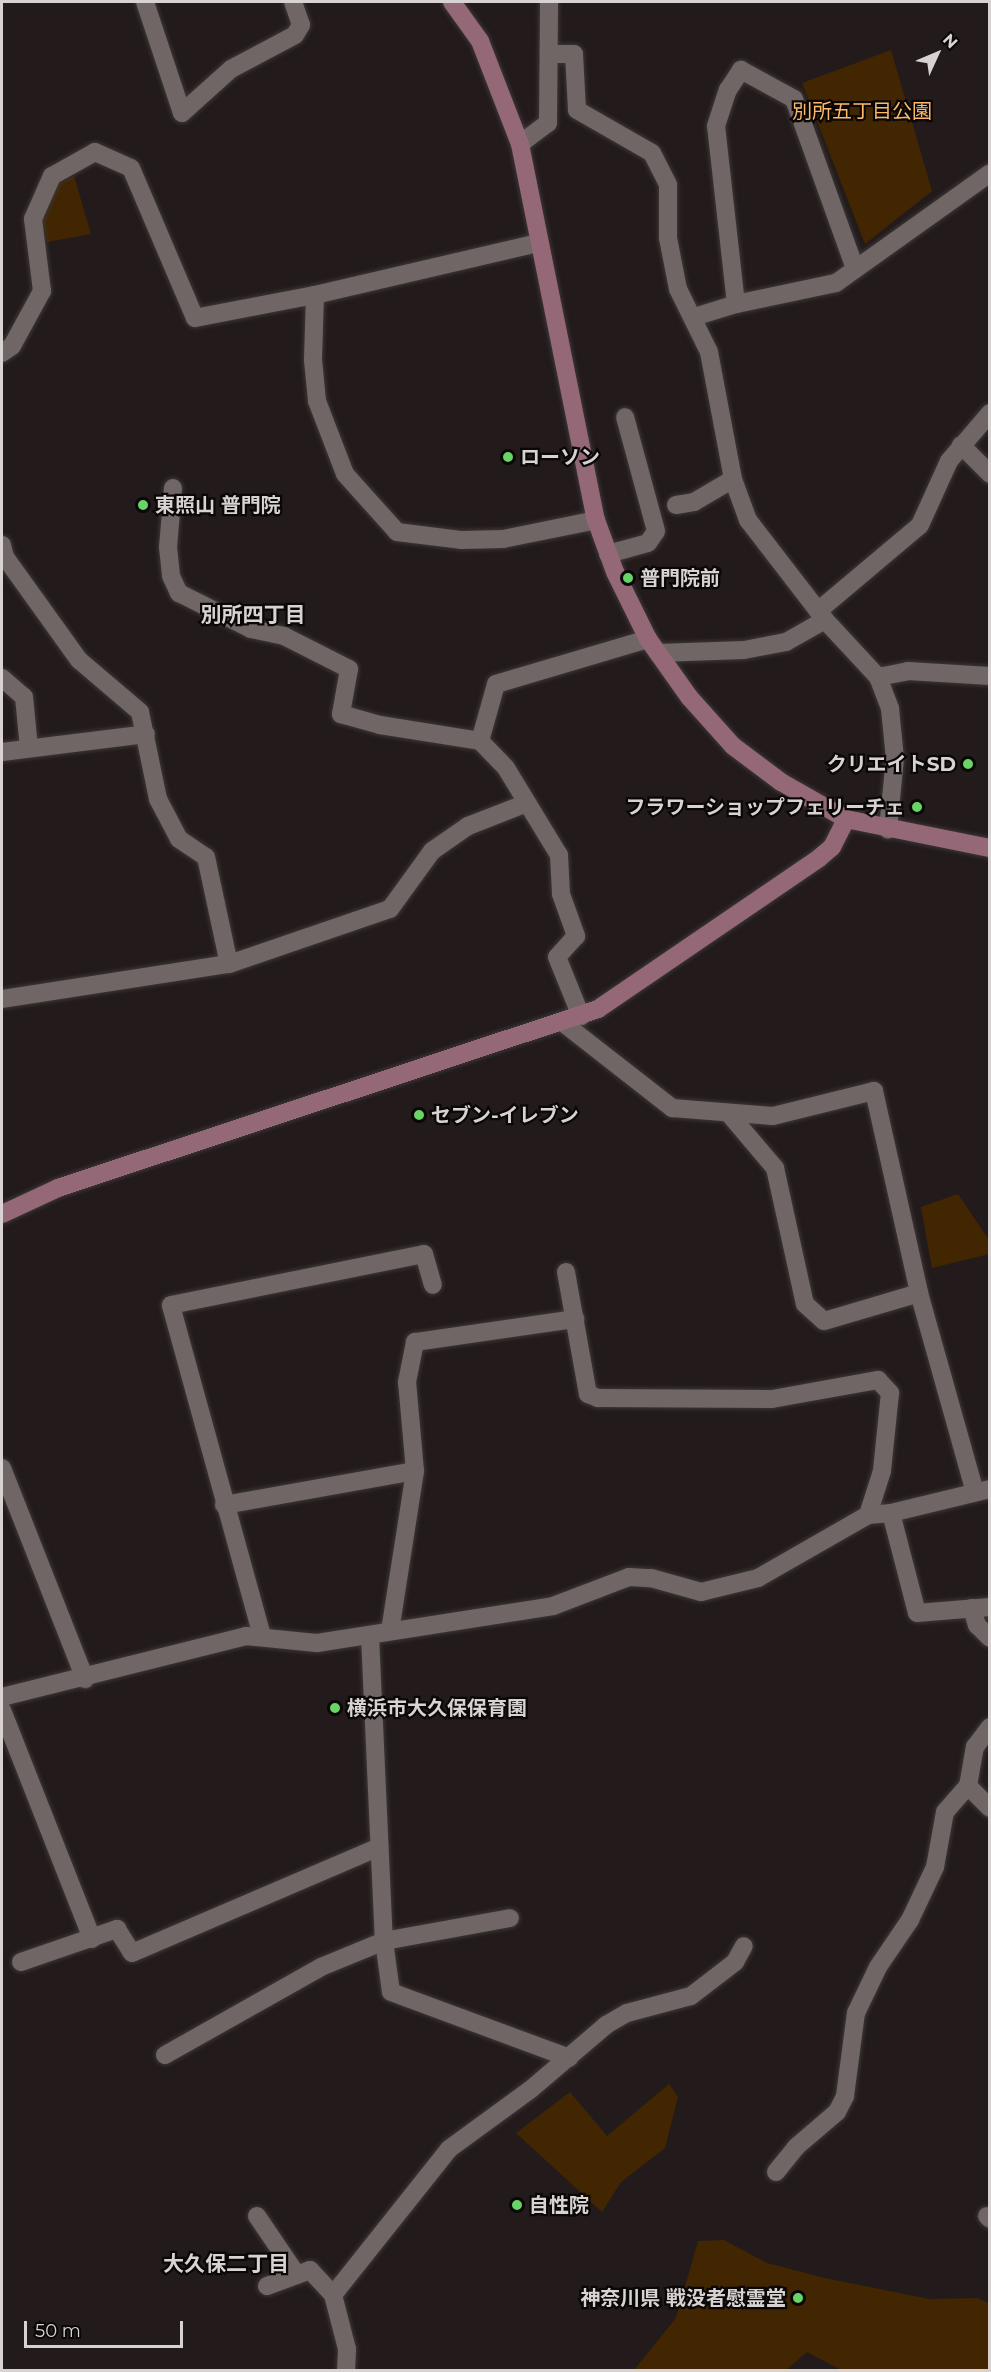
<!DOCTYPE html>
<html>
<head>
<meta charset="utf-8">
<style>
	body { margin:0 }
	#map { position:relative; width:991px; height:2372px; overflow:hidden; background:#231b1b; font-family:Montserrat,"Noto Sans JP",sans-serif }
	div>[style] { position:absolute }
	.green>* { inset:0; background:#412601 }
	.roads { filter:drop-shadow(0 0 2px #3d3737) drop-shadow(0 0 2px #3d3737) }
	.street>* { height:18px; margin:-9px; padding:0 9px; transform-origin:9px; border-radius:9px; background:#6f6665 }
	.secondary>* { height:18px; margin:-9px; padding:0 9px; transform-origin:9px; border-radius:9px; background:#956878 }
	.dots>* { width:16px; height:16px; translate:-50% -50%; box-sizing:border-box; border:3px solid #0a0707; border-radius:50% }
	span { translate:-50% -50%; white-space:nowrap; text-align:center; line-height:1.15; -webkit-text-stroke:4.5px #0a0707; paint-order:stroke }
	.park-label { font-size:20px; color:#feb866 }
	.poi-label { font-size:20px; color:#d8d2d2; font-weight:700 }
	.left { translate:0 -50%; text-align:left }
	.right { translate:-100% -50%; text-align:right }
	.neighbourhood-label { font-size:21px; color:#d8d2d2; font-weight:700 }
	.frame { position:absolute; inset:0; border:3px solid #d8d2d2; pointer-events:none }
	.north { position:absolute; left:907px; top:24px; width:60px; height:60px; -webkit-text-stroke:4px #0a0707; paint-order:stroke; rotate:46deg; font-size:16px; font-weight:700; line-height:24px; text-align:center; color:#d8d2d2 }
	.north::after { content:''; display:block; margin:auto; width:21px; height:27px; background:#d8d2d2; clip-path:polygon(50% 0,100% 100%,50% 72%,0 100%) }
	.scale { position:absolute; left:24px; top:2321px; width:159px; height:27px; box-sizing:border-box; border:3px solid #d8d2d2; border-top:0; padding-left:8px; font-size:18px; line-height:21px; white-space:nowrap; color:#d8d2d2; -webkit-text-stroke:4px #0a0707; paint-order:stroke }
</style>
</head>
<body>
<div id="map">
	<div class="green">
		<i style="clip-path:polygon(891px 50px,932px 191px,865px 244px,802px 83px)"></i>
		<i style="clip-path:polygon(74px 176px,91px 234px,47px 242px,43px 222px,59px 183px)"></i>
		<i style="clip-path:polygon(958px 1194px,989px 1240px,989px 1254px,932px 1268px,921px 1207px)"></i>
		<i style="clip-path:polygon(669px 2084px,678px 2097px,665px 2148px,621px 2182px,602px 2212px,516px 2133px,570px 2092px,607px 2136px)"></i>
		<i style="clip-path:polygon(724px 2240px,767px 2263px,825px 2278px,929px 2299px,977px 2298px,989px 2303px,989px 2370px,841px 2370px,807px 2352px,786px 2370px,634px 2370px,676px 2318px,698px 2241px)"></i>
	</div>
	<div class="roads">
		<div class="street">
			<i style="left:145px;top:2px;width:117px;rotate:71.6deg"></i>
			<i style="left:182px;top:113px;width:66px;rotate:-41.9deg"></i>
			<i style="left:231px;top:69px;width:72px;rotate:-28deg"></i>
			<i style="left:295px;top:35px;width:12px;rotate:-59deg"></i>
			<i style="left:301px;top:25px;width:24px;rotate:-109deg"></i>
			<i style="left:550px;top:54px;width:24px"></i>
			<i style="left:574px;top:54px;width:56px;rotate:86.9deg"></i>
			<i style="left:577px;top:110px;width:86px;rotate:29.8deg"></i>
			<i style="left:652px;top:153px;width:36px;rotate:63deg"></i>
			<i style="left:668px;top:185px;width:53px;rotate:90deg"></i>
			<i style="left:668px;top:238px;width:52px;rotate:78.9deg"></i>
			<i style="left:678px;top:289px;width:70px;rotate:63.8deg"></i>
			<i style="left:709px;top:352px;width:129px;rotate:79.3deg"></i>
			<i style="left:733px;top:479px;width:44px;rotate:69.9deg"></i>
			<i style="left:748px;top:520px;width:126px;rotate:52.4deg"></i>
			<i style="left:825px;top:620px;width:78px;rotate:47.1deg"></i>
			<i style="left:878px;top:677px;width:34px;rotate:69deg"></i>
			<i style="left:890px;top:709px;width:49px;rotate:84.2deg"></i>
			<i style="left:895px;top:758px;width:72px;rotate:95.6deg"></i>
			<i style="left:520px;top:144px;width:35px;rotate:-37deg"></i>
			<i style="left:548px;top:123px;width:121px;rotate:-89.5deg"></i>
			<i style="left:315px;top:295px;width:65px;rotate:91.8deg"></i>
			<i style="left:313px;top:360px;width:41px;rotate:84.4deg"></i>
			<i style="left:317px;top:401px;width:78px;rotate:69deg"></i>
			<i style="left:345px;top:474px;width:78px;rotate:48.1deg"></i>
			<i style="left:397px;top:532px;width:64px;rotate:7.1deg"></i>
			<i style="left:461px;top:540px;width:42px;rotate:-1.4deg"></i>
			<i style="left:503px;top:539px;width:95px;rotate:-11.5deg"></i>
			<i style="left:736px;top:304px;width:179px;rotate:-96.4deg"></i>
			<i style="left:716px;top:126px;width:38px;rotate:-72deg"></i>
			<i style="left:728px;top:90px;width:24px;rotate:-57deg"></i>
			<i style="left:741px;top:70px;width:60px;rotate:28.7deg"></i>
			<i style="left:794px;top:99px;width:180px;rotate:70.2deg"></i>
			<i style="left:694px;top:317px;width:44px;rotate:-17.2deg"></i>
			<i style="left:736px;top:304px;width:102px;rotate:-11.9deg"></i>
			<i style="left:836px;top:283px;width:189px;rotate:-35.5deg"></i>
			<i style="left:2px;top:353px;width:12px;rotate:-35deg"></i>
			<i style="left:12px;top:346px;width:63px;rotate:-61.4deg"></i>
			<i style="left:42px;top:291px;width:73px;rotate:-97.1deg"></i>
			<i style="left:33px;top:219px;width:47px;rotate:-66.2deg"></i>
			<i style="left:52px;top:176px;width:49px;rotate:-29.2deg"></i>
			<i style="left:95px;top:152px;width:39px;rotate:24deg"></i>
			<i style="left:131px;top:168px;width:163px;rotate:66.9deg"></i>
			<i style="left:195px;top:318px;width:122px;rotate:-10.9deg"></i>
			<i style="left:315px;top:295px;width:230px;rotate:-13.1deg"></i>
			<i style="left:961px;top:445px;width:41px;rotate:45deg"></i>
			<i style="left:173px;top:488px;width:59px;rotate:94.8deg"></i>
			<i style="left:168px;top:547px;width:29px;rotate:84deg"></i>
			<i style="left:171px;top:576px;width:19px;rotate:65deg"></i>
			<i style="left:179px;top:593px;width:80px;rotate:26.6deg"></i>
			<i style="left:251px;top:629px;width:34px;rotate:12deg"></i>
			<i style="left:284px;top:636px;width:73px;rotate:26.9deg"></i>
			<i style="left:349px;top:669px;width:46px;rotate:100.1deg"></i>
			<i style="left:341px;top:714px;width:41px;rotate:15.8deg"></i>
			<i style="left:380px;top:725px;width:101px;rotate:9.1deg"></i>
			<i style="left:480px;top:741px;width:37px;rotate:46deg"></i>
			<i style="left:506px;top:768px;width:102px;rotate:58.7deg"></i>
			<i style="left:559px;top:855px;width:39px;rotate:87deg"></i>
			<i style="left:561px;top:894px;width:45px;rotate:70.3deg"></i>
			<i style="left:576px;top:936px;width:28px;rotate:132deg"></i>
			<i style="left:557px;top:957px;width:64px;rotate:67.9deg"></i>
			<i style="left:676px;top:505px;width:18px;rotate:-9deg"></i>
			<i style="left:694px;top:502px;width:45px;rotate:-30.5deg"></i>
			<i style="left:2px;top:545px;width:12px;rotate:76deg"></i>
			<i style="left:5px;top:557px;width:127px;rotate:54.3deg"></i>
			<i style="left:79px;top:660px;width:80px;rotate:40.4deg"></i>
			<i style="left:140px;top:712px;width:89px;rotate:78.3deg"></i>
			<i style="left:158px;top:799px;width:45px;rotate:62.3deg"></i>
			<i style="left:179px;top:839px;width:32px;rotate:34deg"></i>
			<i style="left:206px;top:857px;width:109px;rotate:77.9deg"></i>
			<i style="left:608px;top:554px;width:41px;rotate:-15.4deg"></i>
			<i style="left:648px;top:543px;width:14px;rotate:-56deg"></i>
			<i style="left:656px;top:531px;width:118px;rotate:-105.2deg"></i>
			<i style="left:818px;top:611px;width:133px;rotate:-40.1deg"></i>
			<i style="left:920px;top:525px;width:70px;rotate:-65.6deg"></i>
			<i style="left:949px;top:461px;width:63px;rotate:-49.5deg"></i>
			<i style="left:658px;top:653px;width:86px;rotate:-2deg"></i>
			<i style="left:744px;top:650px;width:43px;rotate:-10.8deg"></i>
			<i style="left:786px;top:642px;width:45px;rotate:-29.4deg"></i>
			<i style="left:878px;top:677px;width:31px;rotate:-11deg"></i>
			<i style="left:908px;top:671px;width:82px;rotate:3.5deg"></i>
			<i style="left:2px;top:678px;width:29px;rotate:41deg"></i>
			<i style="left:24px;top:697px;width:51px;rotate:84.4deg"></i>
			<i style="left:480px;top:741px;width:59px;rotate:-74.3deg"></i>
			<i style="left:496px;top:684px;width:159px;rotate:-16.5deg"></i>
			<i style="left:2px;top:752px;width:145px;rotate:-7.1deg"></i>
			<i style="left:2px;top:999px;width:230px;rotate:-8.8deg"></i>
			<i style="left:229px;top:964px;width:170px;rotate:-18.9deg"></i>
			<i style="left:390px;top:909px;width:72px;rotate:-54.1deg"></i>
			<i style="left:432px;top:851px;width:44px;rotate:-34.8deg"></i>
			<i style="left:468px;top:826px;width:63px;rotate:-21.3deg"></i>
			<i style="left:562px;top:1022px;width:140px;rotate:38deg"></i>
			<i style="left:672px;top:1108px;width:101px;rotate:4.5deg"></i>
			<i style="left:773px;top:1116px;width:104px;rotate:-13.9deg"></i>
			<i style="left:874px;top:1091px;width:207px;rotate:77.4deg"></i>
			<i style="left:919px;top:1293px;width:207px;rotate:74.3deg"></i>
			<i style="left:730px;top:1115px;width:70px;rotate:49.7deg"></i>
			<i style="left:775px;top:1168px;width:139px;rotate:77.6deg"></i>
			<i style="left:805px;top:1304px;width:25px;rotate:42deg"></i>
			<i style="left:824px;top:1321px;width:99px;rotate:-16.4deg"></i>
			<i style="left:566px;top:1272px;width:124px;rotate:79.8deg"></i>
			<i style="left:588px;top:1394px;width:11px;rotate:22deg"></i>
			<i style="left:598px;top:1398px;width:174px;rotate:0.3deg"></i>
			<i style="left:772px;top:1399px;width:108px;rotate:-10.2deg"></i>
			<i style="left:878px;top:1380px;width:18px;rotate:47deg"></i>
			<i style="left:890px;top:1393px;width:78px;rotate:95.9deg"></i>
			<i style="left:882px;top:1471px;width:46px;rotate:107.7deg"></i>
			<i style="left:2px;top:1468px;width:227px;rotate:68.5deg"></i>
			<i style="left:224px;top:1505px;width:194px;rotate:-10.1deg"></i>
			<i style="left:891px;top:1513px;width:103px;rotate:75.4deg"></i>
			<i style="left:917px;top:1613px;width:73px;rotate:-4.7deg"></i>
			<i style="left:972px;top:1608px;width:18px;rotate:74deg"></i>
			<i style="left:977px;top:1625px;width:18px;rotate:45deg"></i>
			<i style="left:390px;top:1631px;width:162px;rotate:-81.1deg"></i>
			<i style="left:415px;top:1471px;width:89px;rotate:-95.1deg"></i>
			<i style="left:407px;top:1382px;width:41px;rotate:-78.7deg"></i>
			<i style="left:415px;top:1342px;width:162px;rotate:-8.2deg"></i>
			<i style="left:262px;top:1636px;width:343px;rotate:-105.4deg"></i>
			<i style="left:171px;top:1305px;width:258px;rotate:-11.4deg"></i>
			<i style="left:424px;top:1254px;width:32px;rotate:74deg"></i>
			<i style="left:370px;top:1636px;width:305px;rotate:87.4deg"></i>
			<i style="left:384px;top:1941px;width:51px;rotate:82.2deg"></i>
			<i style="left:391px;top:1992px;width:190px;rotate:20.3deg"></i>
			<i style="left:2px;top:1697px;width:252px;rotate:-14deg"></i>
			<i style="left:246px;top:1636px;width:71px;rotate:5.6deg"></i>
			<i style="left:317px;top:1643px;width:239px;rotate:-8.9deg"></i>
			<i style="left:553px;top:1606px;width:81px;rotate:-20.9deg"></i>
			<i style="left:629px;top:1577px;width:22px;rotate:3deg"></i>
			<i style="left:651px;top:1578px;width:52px;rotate:15.6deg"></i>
			<i style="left:701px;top:1592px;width:59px;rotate:-13.8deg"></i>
			<i style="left:758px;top:1578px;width:127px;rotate:-29.8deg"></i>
			<i style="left:868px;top:1515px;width:23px;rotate:-5deg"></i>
			<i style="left:891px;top:1513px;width:102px;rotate:-13.6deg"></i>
			<i style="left:2px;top:1710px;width:246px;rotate:68.5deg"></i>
			<i style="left:968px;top:1786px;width:31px;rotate:45deg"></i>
			<i style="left:21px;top:1962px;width:102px;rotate:-19deg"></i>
			<i style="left:117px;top:1929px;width:28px;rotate:58deg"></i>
			<i style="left:132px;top:1953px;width:269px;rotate:-23.2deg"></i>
			<i style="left:165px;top:2055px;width:179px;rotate:-29.4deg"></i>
			<i style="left:321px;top:1967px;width:68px;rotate:-22.4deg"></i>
			<i style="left:384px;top:1941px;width:128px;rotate:-10.3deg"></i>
			<i style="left:776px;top:2172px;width:32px;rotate:-51deg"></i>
			<i style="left:796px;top:2147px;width:54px;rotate:-40.5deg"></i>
			<i style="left:837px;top:2112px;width:18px;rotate:-63deg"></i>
			<i style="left:845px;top:2096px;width:84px;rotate:-82.5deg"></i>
			<i style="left:856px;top:2013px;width:51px;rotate:-64.4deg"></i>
			<i style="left:878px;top:1967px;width:57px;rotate:-55.8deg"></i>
			<i style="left:910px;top:1920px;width:59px;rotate:-64.7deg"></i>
			<i style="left:935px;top:1867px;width:56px;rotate:-79.7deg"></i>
			<i style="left:945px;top:1812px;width:35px;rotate:-49deg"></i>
			<i style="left:968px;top:1786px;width:40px;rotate:-80deg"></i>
			<i style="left:975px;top:1747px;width:25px;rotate:-53deg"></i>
			<i style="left:257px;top:2216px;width:71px;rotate:55.9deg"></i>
			<i style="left:987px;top:2216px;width:4px;rotate:45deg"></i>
			<i style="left:267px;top:2286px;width:46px;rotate:-20.4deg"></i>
			<i style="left:310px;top:2270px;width:34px;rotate:47deg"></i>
			<i style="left:346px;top:2370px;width:21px;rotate:-87deg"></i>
			<i style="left:347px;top:2349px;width:56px;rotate:-104.5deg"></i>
			<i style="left:333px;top:2295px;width:186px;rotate:-51.5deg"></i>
			<i style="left:449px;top:2149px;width:100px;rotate:-36.1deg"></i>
			<i style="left:530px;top:2090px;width:100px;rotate:-40.5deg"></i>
			<i style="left:606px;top:2025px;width:24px;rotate:-30deg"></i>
			<i style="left:627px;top:2013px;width:66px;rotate:-14.9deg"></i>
			<i style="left:691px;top:1996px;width:56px;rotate:-37.7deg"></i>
			<i style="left:735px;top:1962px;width:18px;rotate:-61deg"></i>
		</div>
		<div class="secondary">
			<i style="left:452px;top:2px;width:48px;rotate:54.3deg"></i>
			<i style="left:480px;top:41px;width:110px;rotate:68.8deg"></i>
			<i style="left:520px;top:144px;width:384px;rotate:78.6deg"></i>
			<i style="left:596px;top:520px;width:55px;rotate:69.9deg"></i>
			<i style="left:615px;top:572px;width:75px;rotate:63.8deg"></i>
			<i style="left:648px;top:639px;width:72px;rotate:54.6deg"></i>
			<i style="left:690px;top:698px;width:64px;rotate:48.1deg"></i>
			<i style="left:733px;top:746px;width:60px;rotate:36.9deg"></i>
			<i style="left:781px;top:782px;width:75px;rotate:29.6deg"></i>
			<i style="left:846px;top:819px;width:147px;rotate:11.4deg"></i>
			<i style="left:2px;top:1214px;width:62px;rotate:-24.9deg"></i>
			<i style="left:58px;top:1188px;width:569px;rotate:-18.34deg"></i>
			<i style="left:598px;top:1009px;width:268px;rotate:-34.3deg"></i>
			<i style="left:819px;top:858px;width:17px;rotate:-40deg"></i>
			<i style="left:832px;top:847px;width:31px;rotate:-63deg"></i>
		</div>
	</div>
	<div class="dots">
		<i style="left:508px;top:457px;background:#68d465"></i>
		<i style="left:143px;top:505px;background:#68d465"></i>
		<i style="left:628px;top:578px;background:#68d465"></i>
		<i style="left:968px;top:764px;background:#68d465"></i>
		<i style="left:917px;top:807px;background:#68d465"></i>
		<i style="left:419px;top:1115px;background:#68d465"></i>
		<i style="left:335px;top:1708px;background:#68d465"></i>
		<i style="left:517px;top:2205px;background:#68d465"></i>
		<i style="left:798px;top:2298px;background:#68d465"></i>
	</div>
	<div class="park-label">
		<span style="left:862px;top:111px">別所五丁目公園</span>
	</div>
	<div class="poi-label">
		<span class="left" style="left:520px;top:457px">ローソン</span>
		<span class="left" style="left:155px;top:505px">東照山 普門院</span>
		<span class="left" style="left:640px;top:578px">普門院前</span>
		<span class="right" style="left:956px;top:764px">クリエイトSD</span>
		<span class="right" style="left:905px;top:807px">フラワーショップフェリーチェ</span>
		<span class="left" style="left:431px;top:1115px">セブン-イレブン</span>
		<span class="left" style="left:347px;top:1708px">横浜市大久保保育園</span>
		<span class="left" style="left:529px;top:2205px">自性院</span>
		<span class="right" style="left:786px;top:2298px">神奈川県 戦没者慰霊堂</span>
	</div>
	<div class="neighbourhood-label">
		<span style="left:253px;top:615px">別所四丁目</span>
		<span style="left:226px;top:2264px">大久保二丁目</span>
	</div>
	<div class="frame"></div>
	<div class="north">N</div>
	<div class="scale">50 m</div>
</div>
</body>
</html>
